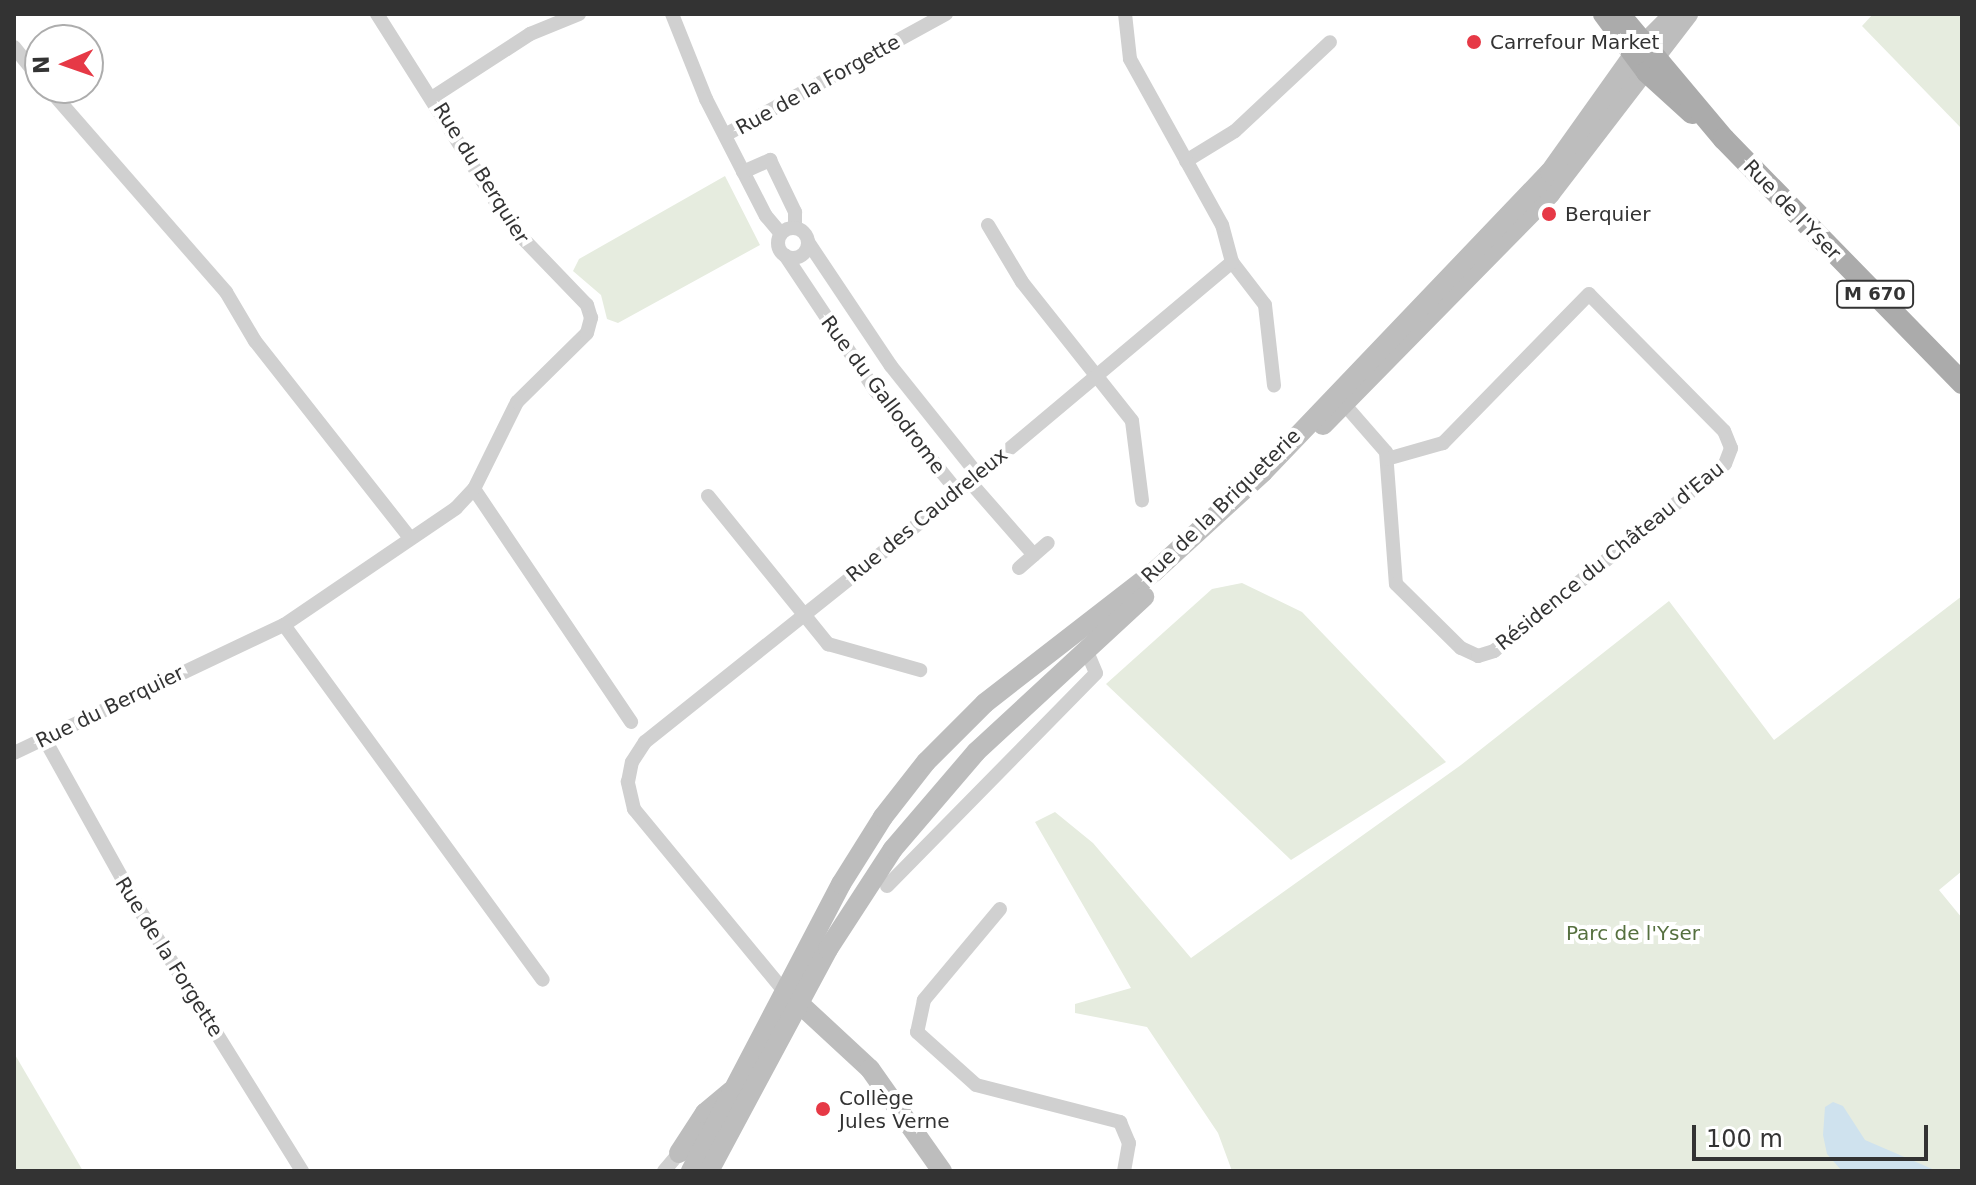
<!DOCTYPE html>
<html>
<head>
<meta charset="utf-8">
<style>
	body { margin:0 }
	#map { position:relative; width:1976px; height:1185px; overflow:hidden; background:#fff; font-family:"DejaVu Sans",sans-serif }
	div>[style] { position:absolute }
	.green>* { inset:0; background:#e6ecdf }
	.water>* { inset:0; background:#cfe2ee }
	.street>* { height:14px; margin:-7px; padding:0 7px; transform-origin:7px; border-radius:7px; background:#d0d0d0 }
	.street>.ring { margin:-7px; padding:0; box-sizing:content-box; background:none; border:14px solid #d0d0d0; border-radius:50% }
	.secondary>* { height:20px; margin:-10px; padding:0 10px; transform-origin:10px; border-radius:10px; background:#bdbdbd }
	.primary>* { height:22px; margin:-11px; padding:0 11px; transform-origin:11px; border-radius:11px; background:#ababab }
	.dots>* { width:22px; height:22px; translate:-50% -50%; box-sizing:border-box; border:4px solid #fff; border-radius:50% }
	span { translate:-50% -50%; white-space:nowrap; text-align:center; line-height:1.15; -webkit-text-stroke:8px #fff; paint-order:stroke }
	.shield-label span { padding:2px 6px; background:#fff; border:2px solid; border-radius:6px; -webkit-text-stroke-width:0 }
	.shield-label { font-size:18px; color:#333; font-weight:700 }
	.poi-label { font-size:20px; color:#333 }
	.left { translate:0 -50%; text-align:left }
	.street-label { font-size:20px; color:#333 }
	.park-label { font-size:20px; color:#56703f }
	.frame { position:absolute; inset:0; border:16px solid #333; pointer-events:none }
	.north { position:absolute; left:24px; top:24px; width:80px; height:80px; box-sizing:border-box; background:#fff; border:2px solid #adadad; border-radius:50%; rotate:268deg; font-size:22px; font-weight:700; line-height:32px; text-align:center; color:#333 }
	.north::after { content:''; display:block; margin:auto; width:28px; height:36px; background:#e63946; clip-path:polygon(50% 0,100% 100%,50% 72%,0 100%) }
	.scale { position:absolute; left:1692px; top:1125px; width:236px; height:36px; box-sizing:border-box; border:4px solid #333; border-top:0; padding-left:10px; font-size:24px; line-height:28px; white-space:nowrap; color:#333; -webkit-text-stroke:6px #fff; paint-order:stroke }
</style>
</head>
<body>
<div id="map">
	<div class="green">
		<i style="clip-path:polygon(1873px 14px,1962px 14px,1962px 129px,1862px 26px)"></i>
		<i style="clip-path:polygon(725px 176px,760px 245px,618px 323px,607px 319px,601px 295px,573px 271px,579px 259px)"></i>
		<i style="clip-path:polygon(1242px 583px,1302px 612px,1446px 762px,1291px 860px,1106px 684px,1212px 589px)"></i>
		<i style="clip-path:polygon(1962px 596px,1962px 871px,1939px 890px,1962px 918px,1962px 1171px,1232px 1171px,1218px 1133px,1147px 1027px,1075px 1013px,1075px 1004px,1131px 988px,1035px 822px,1055px 812px,1093px 843px,1191px 958px,1461px 765px,1669px 601px,1774px 740px)"></i>
		<i style="clip-path:polygon(14px 1053px,83px 1171px,14px 1171px)"></i>
	</div>
	<div class="water">
		<i style="clip-path:polygon(1833px 1102px,1843px 1106px,1865px 1140px,1937px 1171px,1842px 1171px,1827px 1154px,1823px 1135px,1825px 1107px)"></i>
	</div>
	<div class="street">
		<i style="left:672px;top:14px;width:92px;rotate:68.2deg"></i>
		<i style="left:706px;top:99px;width:131px;rotate:62.9deg"></i>
		<i style="left:766px;top:216px;width:23px;rotate:50deg"></i>
		<i style="left:14px;top:47px;width:41px;rotate:50.9deg"></i>
		<i style="left:48px;top:88px;width:271px;rotate:48.9deg"></i>
		<i style="left:226px;top:292px;width:57px;rotate:59.4deg"></i>
		<i style="left:255px;top:341px;width:251px;rotate:51.8deg"></i>
		<i style="left:433px;top:97px;width:116px;rotate:-33deg"></i>
		<i style="left:530px;top:34px;width:53px;rotate:-22.2deg"></i>
		<i style="left:725px;top:135px;width:252px;rotate:-28.7deg"></i>
		<i style="left:1186px;top:161px;width:57px;rotate:-31.5deg"></i>
		<i style="left:1235px;top:131px;width:130px;rotate:-43.1deg"></i>
		<i style="left:743px;top:172px;width:30px;rotate:-24deg"></i>
		<i style="left:770px;top:160px;width:58px;rotate:64.3deg"></i>
		<i style="left:795px;top:212px;width:16px;rotate:90deg"></i>
		<i style="left:988px;top:225px;width:66px;rotate:59.2deg"></i>
		<i style="left:1022px;top:282px;width:177px;rotate:51.6deg"></i>
		<i style="left:1132px;top:421px;width:80px;rotate:82.8deg"></i>
		<i class="ring" style="left:778px;top:228px;width:16px;height:16px"></i>
		<i style="left:808px;top:242px;width:149px;rotate:56.2deg"></i>
		<i style="left:891px;top:366px;width:139px;rotate:51.4deg"></i>
		<i style="left:785px;top:255px;width:162px;rotate:56.3deg"></i>
		<i style="left:875px;top:390px;width:132px;rotate:50.9deg"></i>
		<i style="left:1232px;top:262px;width:54px;rotate:52.5deg"></i>
		<i style="left:1265px;top:305px;width:81px;rotate:83.6deg"></i>
		<i style="left:1338px;top:397px;width:73px;rotate:48.9deg"></i>
		<i style="left:1386px;top:452px;width:132px;rotate:85.7deg"></i>
		<i style="left:1396px;top:584px;width:91px;rotate:44.6deg"></i>
		<i style="left:1461px;top:648px;width:19px;rotate:25deg"></i>
		<i style="left:1478px;top:656px;width:17px;rotate:-17deg"></i>
		<i style="left:1494px;top:651px;width:297px;rotate:-39deg"></i>
		<i style="left:1725px;top:464px;width:17px;rotate:-69deg"></i>
		<i style="left:1731px;top:448px;width:18px;rotate:-112deg"></i>
		<i style="left:1724px;top:431px;width:192px;rotate:-134.6deg"></i>
		<i style="left:1589px;top:294px;width:209px;rotate:134.4deg"></i>
		<i style="left:1443px;top:443px;width:58px;rotate:164.1deg"></i>
		<i style="left:970px;top:482px;width:97px;rotate:48.8deg"></i>
		<i style="left:474px;top:489px;width:281px;rotate:56deg"></i>
		<i style="left:708px;top:496px;width:191px;rotate:51deg"></i>
		<i style="left:828px;top:644px;width:96px;rotate:15.8deg"></i>
		<i style="left:1019px;top:568px;width:38px;rotate:-41deg"></i>
		<i style="left:284px;top:625px;width:439px;rotate:53.9deg"></i>
		<i style="left:44px;top:738px;width:196px;rotate:60.9deg"></i>
		<i style="left:139px;top:909px;width:309px;rotate:58.1deg"></i>
		<i style="left:14px;top:753px;width:299px;rotate:-25.4deg"></i>
		<i style="left:284px;top:625px;width:208px;rotate:-34.2deg"></i>
		<i style="left:456px;top:508px;width:26px;rotate:-47deg"></i>
		<i style="left:474px;top:489px;width:97px;rotate:-63.7deg"></i>
		<i style="left:517px;top:402px;width:98px;rotate:-44.6deg"></i>
		<i style="left:587px;top:333px;width:16px;rotate:-75deg"></i>
		<i style="left:591px;top:318px;width:14px;rotate:-107deg"></i>
		<i style="left:587px;top:305px;width:110px;rotate:-133.9deg"></i>
		<i style="left:511px;top:226px;width:251px;rotate:-122.3deg"></i>
		<i style="left:887px;top:886px;width:298px;rotate:-45.5deg"></i>
		<i style="left:1096px;top:673px;width:26px;rotate:-113deg"></i>
		<i style="left:1000px;top:909px;width:119px;rotate:129.9deg"></i>
		<i style="left:924px;top:1000px;width:33px;rotate:102deg"></i>
		<i style="left:917px;top:1032px;width:79px;rotate:41.9deg"></i>
		<i style="left:976px;top:1085px;width:149px;rotate:14.4deg"></i>
		<i style="left:1120px;top:1122px;width:23px;rotate:67deg"></i>
		<i style="left:1129px;top:1143px;width:28px;rotate:100deg"></i>
		<i style="left:784px;top:991px;width:236px;rotate:-129.5deg"></i>
		<i style="left:634px;top:809px;width:28px;rotate:-103deg"></i>
		<i style="left:628px;top:782px;width:20px;rotate:-79deg"></i>
		<i style="left:632px;top:762px;width:24px;rotate:-57deg"></i>
		<i style="left:645px;top:742px;width:401px;rotate:-38.6deg"></i>
		<i style="left:958px;top:492px;width:358px;rotate:-40deg"></i>
		<i style="left:1232px;top:262px;width:38px;rotate:-105deg"></i>
		<i style="left:1222px;top:225px;width:190px;rotate:-119deg"></i>
		<i style="left:1130px;top:59px;width:45px;rotate:-96.3deg"></i>
		<i style="left:664px;top:1171px;width:23px;rotate:-50deg"></i>
	</div>
	<div class="secondary">
		<i style="left:1323px;top:425px;width:324px;rotate:-45.5deg"></i>
		<i style="left:1550px;top:194px;width:227px;rotate:-52.5deg"></i>
		<i style="left:789px;top:994px;width:110px;rotate:42.8deg"></i>
		<i style="left:870px;top:1069px;width:125px;rotate:54.8deg"></i>
		<i style="left:679px;top:1153px;width:48px;rotate:-57deg"></i>
		<i style="left:705px;top:1113px;width:34px;rotate:-40deg"></i>
		<i style="left:691px;top:1171px;width:324px;rotate:-62.4deg"></i>
		<i style="left:841px;top:884px;width:79px;rotate:-57.9deg"></i>
		<i style="left:883px;top:817px;width:70px;rotate:-52deg"></i>
		<i style="left:926px;top:762px;width:83px;rotate:-45deg"></i>
		<i style="left:985px;top:703px;width:214px;rotate:-37.8deg"></i>
		<i style="left:1154px;top:572px;width:148px;rotate:-42.5deg"></i>
		<i style="left:1263px;top:472px;width:415px;rotate:-46.3deg"></i>
		<i style="left:1550px;top:172px;width:143px;rotate:-54.6deg"></i>
		<i style="left:1633px;top:55px;width:58px;rotate:-45deg"></i>
		<i style="left:709px;top:1171px;width:252px;rotate:-61.8deg"></i>
		<i style="left:828px;top:949px;width:119px;rotate:-57deg"></i>
		<i style="left:893px;top:849px;width:128px;rotate:-49.4deg"></i>
		<i style="left:976px;top:752px;width:229px;rotate:-42.7deg"></i>
	</div>
	<div class="primary">
		<i style="left:1604px;top:14px;width:72px;rotate:53.4deg"></i>
		<i style="left:1647px;top:72px;width:61px;rotate:42.3deg"></i>
		<i style="left:1619px;top:14px;width:163px;rotate:50deg"></i>
		<i style="left:1724px;top:139px;width:341px;rotate:45.7deg"></i>
	</div>
	<div class="dots">
		<i style="left:1474px;top:42px;background:#e63946"></i>
		<i style="left:1549px;top:214px;background:#e63946"></i>
		<i style="left:823px;top:1109px;background:#e63946"></i>
	</div>
	<div class="shield-label">
		<span style="left:1875px;top:294px">M 670</span>
	</div>
	<div class="poi-label">
		<span class="left" style="left:1490px;top:42px">Carrefour Market</span>
		<span class="left" style="left:1565px;top:214px">Berquier</span>
		<span class="left" style="left:839px;top:1110px">Collège<br>Jules Verne</span>
	</div>
	<div class="street-label">
		<span style="left:818px;top:85px;rotate:-29deg">Rue de la Forgette</span>
		<span style="left:481px;top:173px;rotate:58deg">Rue du Berquier</span>
		<span style="left:1792px;top:210px;rotate:46deg">Rue de l'Yser</span>
		<span style="left:883px;top:395px;rotate:53deg">Rue du Gallodrome</span>
		<span style="left:1221px;top:506px;rotate:-44deg">Rue de la Briqueterie</span>
		<span style="left:927px;top:515px;rotate:-39deg">Rue des Caudreleux</span>
		<span style="left:1610px;top:556px;rotate:-39deg">Résidence du Château d'Eau</span>
		<span style="left:110px;top:707px;rotate:-26deg">Rue du Berquier</span>
		<span style="left:169px;top:957px;rotate:58deg">Rue de la Forgette</span>
	</div>
	<div class="park-label">
		<span style="left:1633px;top:933px">Parc de l'Yser</span>
	</div>
	<div class="frame"></div>
	<div class="north">N</div>
	<div class="scale">100 m</div>
</div>
</body>
</html>
